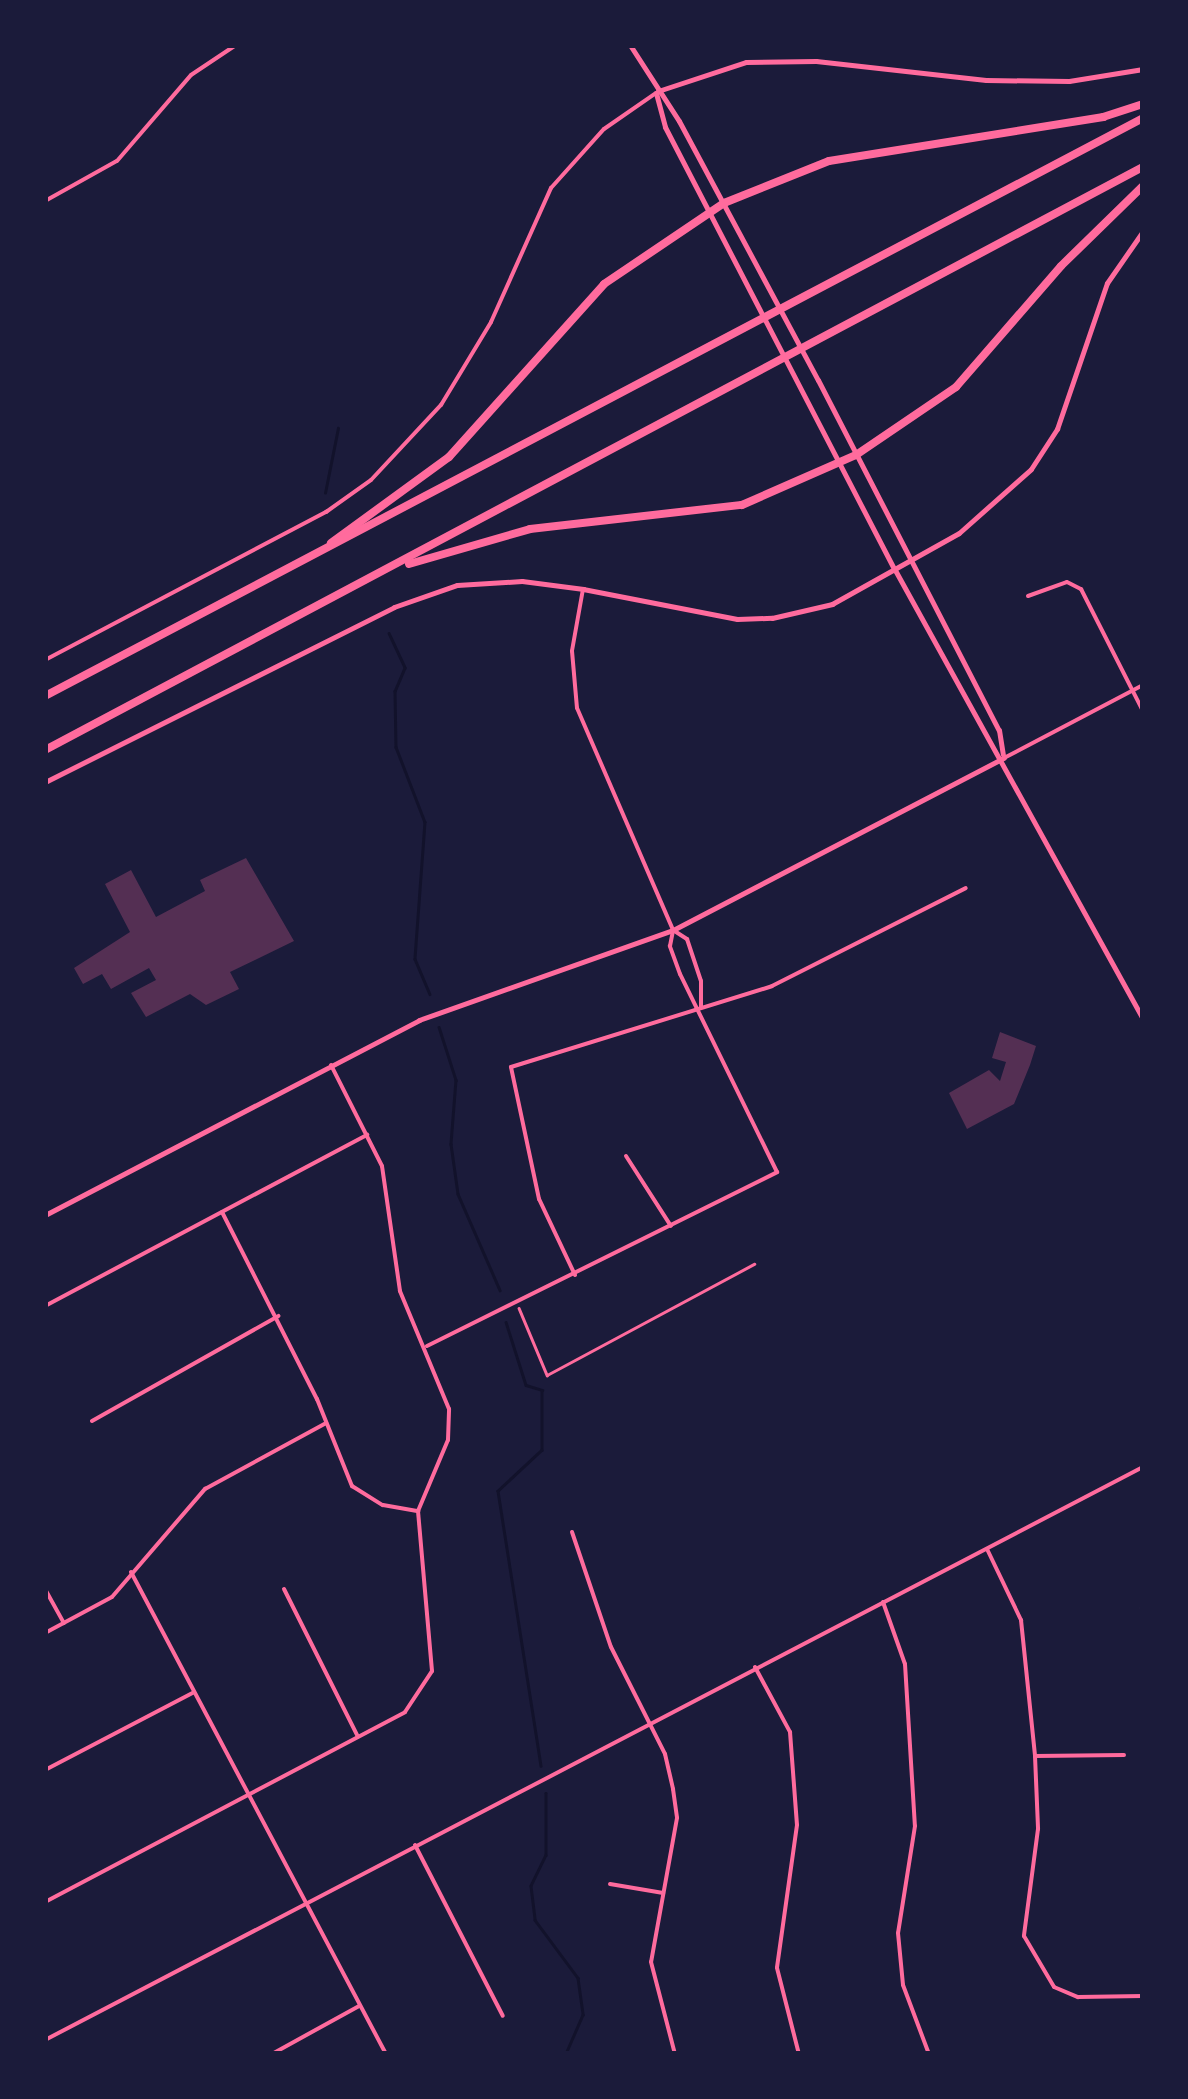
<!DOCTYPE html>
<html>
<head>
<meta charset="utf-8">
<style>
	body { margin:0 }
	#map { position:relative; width:1188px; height:2099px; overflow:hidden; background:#1b1b3a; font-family:"PT Sans Narrow",sans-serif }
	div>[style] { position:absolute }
	.stream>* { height:2.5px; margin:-1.25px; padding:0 1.25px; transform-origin:1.25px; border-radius:1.25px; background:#12122b }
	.building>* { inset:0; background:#542f53 }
	.path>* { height:2.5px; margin:-1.25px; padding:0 1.25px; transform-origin:1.25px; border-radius:1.25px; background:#ff6b9d }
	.minor>* { height:4px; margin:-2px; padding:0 2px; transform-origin:2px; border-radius:2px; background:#ff6b9d }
	.tertiary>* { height:5px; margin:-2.5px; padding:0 2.5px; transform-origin:2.5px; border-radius:2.5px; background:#ff6b9d }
	.secondary>* { height:5px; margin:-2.5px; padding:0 2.5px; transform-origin:2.5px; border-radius:2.5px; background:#ff6b9d }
	.motorway>* { height:8px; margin:-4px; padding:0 4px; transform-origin:4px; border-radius:4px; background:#ff6b9d }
	span { translate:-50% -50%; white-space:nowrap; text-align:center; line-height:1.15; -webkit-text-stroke:8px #1b1b3a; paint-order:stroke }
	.frame { position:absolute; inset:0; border:48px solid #1b1b3a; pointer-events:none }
</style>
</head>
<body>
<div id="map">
	<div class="stream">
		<i style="left:325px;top:493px;width:66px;rotate:-78.7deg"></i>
		<i style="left:389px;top:633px;width:38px;rotate:65deg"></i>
		<i style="left:405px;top:668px;width:25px;rotate:113deg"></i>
		<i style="left:395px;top:691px;width:56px;rotate:89deg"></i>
		<i style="left:396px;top:747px;width:80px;rotate:68.9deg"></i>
		<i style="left:425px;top:822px;width:137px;rotate:94.2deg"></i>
		<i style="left:415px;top:959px;width:38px;rotate:67deg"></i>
		<i style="left:439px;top:1027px;width:56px;rotate:72.2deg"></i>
		<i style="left:456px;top:1080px;width:64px;rotate:94.5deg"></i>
		<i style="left:451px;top:1144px;width:50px;rotate:82deg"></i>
		<i style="left:458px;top:1194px;width:105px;rotate:66.4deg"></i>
		<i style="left:506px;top:1322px;width:66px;rotate:72.4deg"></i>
		<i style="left:526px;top:1385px;width:17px;rotate:17deg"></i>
		<i style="left:542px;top:1390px;width:60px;rotate:90deg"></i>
		<i style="left:542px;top:1450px;width:60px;rotate:137deg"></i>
		<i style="left:498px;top:1491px;width:278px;rotate:81.1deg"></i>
		<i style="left:546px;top:1793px;width:62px;rotate:90deg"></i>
		<i style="left:546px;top:1855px;width:34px;rotate:116deg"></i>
		<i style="left:531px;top:1886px;width:34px;rotate:83deg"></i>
		<i style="left:535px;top:1920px;width:72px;rotate:53.4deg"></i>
		<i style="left:578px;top:1978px;width:37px;rotate:82deg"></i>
		<i style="left:583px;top:2015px;width:43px;rotate:113.6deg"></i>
	</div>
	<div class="building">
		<i style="clip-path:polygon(246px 858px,294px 941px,230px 972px,239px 989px,206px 1005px,190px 994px,146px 1017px,131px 993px,156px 980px,149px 968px,111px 989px,102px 974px,83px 984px,74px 968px,130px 932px,105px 884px,131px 870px,156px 917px,205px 891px,200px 880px)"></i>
		<i style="clip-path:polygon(1000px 1032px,1036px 1046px,1030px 1065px,1014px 1104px,967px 1129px,949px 1093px,989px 1070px,1000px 1081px,1006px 1062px,992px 1058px)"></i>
	</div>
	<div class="path">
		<i style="left:519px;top:1308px;width:73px;rotate:67.3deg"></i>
		<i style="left:547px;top:1375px;width:235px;rotate:-28.2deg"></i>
	</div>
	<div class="minor">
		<i style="left:45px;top:201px;width:82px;rotate:-29.1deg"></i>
		<i style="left:117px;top:161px;width:113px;rotate:-49.3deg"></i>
		<i style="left:191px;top:75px;width:54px;rotate:-33.7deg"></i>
		<i style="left:583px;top:589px;width:63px;rotate:100.1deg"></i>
		<i style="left:572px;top:651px;width:57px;rotate:85deg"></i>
		<i style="left:577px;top:708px;width:242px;rotate:66.6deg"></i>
		<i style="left:673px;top:930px;width:17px;rotate:33deg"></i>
		<i style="left:687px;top:939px;width:44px;rotate:71.6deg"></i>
		<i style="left:701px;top:981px;width:26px;rotate:90deg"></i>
		<i style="left:1028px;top:596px;width:41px;rotate:-19.7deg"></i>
		<i style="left:1067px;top:582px;width:16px;rotate:27deg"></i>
		<i style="left:1081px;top:589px;width:137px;rotate:63.1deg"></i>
		<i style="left:45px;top:660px;width:318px;rotate:-27.8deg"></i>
		<i style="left:326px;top:512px;width:55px;rotate:-35.4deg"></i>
		<i style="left:371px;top:480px;width:103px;rotate:-47deg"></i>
		<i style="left:441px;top:405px;width:97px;rotate:-58.9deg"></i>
		<i style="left:491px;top:322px;width:147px;rotate:-65.9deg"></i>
		<i style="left:551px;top:188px;width:79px;rotate:-48.1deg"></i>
		<i style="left:604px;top:129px;width:63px;rotate:-34.7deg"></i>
		<i style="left:1004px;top:758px;width:157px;rotate:-27.7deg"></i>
		<i style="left:626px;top:1156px;width:83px;rotate:57.3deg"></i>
		<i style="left:222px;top:1212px;width:210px;rotate:63.1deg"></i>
		<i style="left:317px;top:1399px;width:94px;rotate:68.1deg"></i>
		<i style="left:352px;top:1486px;width:36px;rotate:32deg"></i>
		<i style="left:383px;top:1505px;width:36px;rotate:10deg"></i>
		<i style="left:575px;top:1275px;width:84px;rotate:-115.3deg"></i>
		<i style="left:539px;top:1199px;width:135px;rotate:-102deg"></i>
		<i style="left:511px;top:1067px;width:273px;rotate:-17.2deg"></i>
		<i style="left:772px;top:986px;width:217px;rotate:-26.8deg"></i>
		<i style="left:45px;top:1306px;width:365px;rotate:-28deg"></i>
		<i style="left:427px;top:1346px;width:391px;rotate:-26.4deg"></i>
		<i style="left:777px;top:1172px;width:220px;rotate:-116.1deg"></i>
		<i style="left:680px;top:974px;width:30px;rotate:-110deg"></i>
		<i style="left:670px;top:946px;width:16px;rotate:-79deg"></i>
		<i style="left:92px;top:1421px;width:214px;rotate:-29.4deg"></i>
		<i style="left:572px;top:1532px;width:121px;rotate:71.3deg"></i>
		<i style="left:611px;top:1647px;width:120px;rotate:63.2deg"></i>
		<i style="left:665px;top:1754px;width:36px;rotate:77deg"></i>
		<i style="left:673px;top:1789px;width:29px;rotate:82deg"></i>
		<i style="left:677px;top:1818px;width:146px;rotate:100.2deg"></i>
		<i style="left:651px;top:1962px;width:95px;rotate:75.4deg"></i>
		<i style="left:987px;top:1549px;width:79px;rotate:64.4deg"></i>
		<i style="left:1021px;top:1620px;width:137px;rotate:84.1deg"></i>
		<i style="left:1035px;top:1756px;width:73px;rotate:87.6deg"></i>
		<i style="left:1038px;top:1829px;width:108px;rotate:97.5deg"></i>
		<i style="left:1024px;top:1936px;width:59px;rotate:59.5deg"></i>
		<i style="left:1054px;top:1987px;width:26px;rotate:23deg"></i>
		<i style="left:1078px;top:1997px;width:65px;rotate:-0.9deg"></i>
		<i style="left:131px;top:1572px;width:545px;rotate:62.12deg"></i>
		<i style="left:45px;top:1589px;width:39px;rotate:61deg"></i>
		<i style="left:284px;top:1589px;width:165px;rotate:63.4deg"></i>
		<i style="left:883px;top:1602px;width:66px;rotate:70.5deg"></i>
		<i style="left:905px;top:1664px;width:162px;rotate:86.5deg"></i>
		<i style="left:915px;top:1826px;width:108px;rotate:99deg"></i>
		<i style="left:898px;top:1933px;width:52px;rotate:84.5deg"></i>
		<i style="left:903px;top:1985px;width:74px;rotate:69.4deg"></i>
		<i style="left:1142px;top:1608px;width:1px;rotate:-45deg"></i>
		<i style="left:45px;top:1633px;width:76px;rotate:-28.2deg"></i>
		<i style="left:112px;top:1597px;width:143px;rotate:-49.3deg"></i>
		<i style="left:205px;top:1489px;width:138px;rotate:-28.6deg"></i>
		<i style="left:755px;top:1667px;width:74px;rotate:61.7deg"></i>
		<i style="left:790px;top:1732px;width:93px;rotate:85.7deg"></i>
		<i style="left:797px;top:1825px;width:144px;rotate:98deg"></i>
		<i style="left:777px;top:1968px;width:89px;rotate:75.7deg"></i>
		<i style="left:1035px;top:1756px;width:89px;rotate:-0.6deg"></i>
		<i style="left:45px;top:1770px;width:168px;rotate:-27.6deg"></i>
		<i style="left:415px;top:1845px;width:192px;rotate:62.8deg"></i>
		<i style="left:610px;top:1884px;width:54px;rotate:9.6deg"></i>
		<i style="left:45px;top:1902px;width:407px;rotate:-27.8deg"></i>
		<i style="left:405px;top:1712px;width:49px;rotate:-56.6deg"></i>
		<i style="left:432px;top:1671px;width:161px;rotate:-95deg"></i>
		<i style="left:418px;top:1511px;width:77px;rotate:-67.1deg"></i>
		<i style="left:448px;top:1440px;width:31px;rotate:-88deg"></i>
		<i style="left:449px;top:1409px;width:128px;rotate:-112.6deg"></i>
		<i style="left:400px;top:1291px;width:126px;rotate:-98.2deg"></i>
		<i style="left:382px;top:1166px;width:113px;rotate:-116.8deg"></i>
		<i style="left:45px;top:2040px;width:1239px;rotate:-27.56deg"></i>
		<i style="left:272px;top:2054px;width:99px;rotate:-28.9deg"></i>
	</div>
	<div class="tertiary">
		<i style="left:658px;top:91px;width:93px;rotate:-18.2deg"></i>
		<i style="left:746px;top:62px;width:70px;rotate:-0.8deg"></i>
		<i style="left:816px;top:61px;width:171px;rotate:6.4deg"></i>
		<i style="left:986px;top:80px;width:83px;rotate:0.7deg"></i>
		<i style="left:1069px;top:81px;width:75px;rotate:-9.2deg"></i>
		<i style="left:45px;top:782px;width:390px;rotate:-26.6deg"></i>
		<i style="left:394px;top:607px;width:67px;rotate:-19.2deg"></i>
		<i style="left:457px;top:585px;width:65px;rotate:-3.5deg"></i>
		<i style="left:522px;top:581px;width:62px;rotate:7.5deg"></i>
		<i style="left:583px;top:589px;width:157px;rotate:11deg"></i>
		<i style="left:737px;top:619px;width:35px;rotate:-2deg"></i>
		<i style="left:772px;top:618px;width:62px;rotate:-13.1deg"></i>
		<i style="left:832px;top:604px;width:145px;rotate:-29.2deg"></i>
		<i style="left:959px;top:533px;width:96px;rotate:-41.6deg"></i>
		<i style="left:1031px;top:469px;width:48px;rotate:-57deg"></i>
		<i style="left:1057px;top:429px;width:154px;rotate:-71.1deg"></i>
		<i style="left:1107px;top:283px;width:63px;rotate:-55.3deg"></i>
		<i style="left:45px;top:1215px;width:422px;rotate:-27.5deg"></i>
		<i style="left:419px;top:1020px;width:269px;rotate:-19.5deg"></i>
		<i style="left:673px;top:930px;width:373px;rotate:-27.5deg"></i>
	</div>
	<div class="secondary">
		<i style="left:630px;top:45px;width:90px;rotate:57.2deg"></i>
		<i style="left:679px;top:121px;width:294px;rotate:61.8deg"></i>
		<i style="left:818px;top:380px;width:394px;rotate:62.7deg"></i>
		<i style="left:999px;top:730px;width:25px;rotate:81deg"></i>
		<i style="left:656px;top:93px;width:35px;rotate:75deg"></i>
		<i style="left:665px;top:127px;width:499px;rotate:62.6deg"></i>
		<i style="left:895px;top:570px;width:513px;rotate:61.09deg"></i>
	</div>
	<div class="motorway">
		<i style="left:331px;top:543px;width:146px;rotate:-36.1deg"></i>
		<i style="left:449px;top:457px;width:232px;rotate:-48.1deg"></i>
		<i style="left:604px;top:284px;width:145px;rotate:-34deg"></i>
		<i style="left:724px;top:203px;width:113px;rotate:-21.8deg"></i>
		<i style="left:829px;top:161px;width:278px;rotate:-9.1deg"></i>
		<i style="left:1103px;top:117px;width:42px;rotate:-18deg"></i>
		<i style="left:409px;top:564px;width:126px;rotate:-16.1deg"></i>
		<i style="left:530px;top:529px;width:213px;rotate:-6.5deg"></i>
		<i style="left:742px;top:505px;width:124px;rotate:-23.7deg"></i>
		<i style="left:856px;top:455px;width:121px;rotate:-34.2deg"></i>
		<i style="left:956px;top:387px;width:160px;rotate:-49deg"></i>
		<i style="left:1061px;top:266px;width:115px;rotate:-44.3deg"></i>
		<i style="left:45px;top:696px;width:1241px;rotate:-27.76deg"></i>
		<i style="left:45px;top:750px;width:1243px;rotate:-27.97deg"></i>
	</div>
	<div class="frame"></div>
</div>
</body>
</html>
